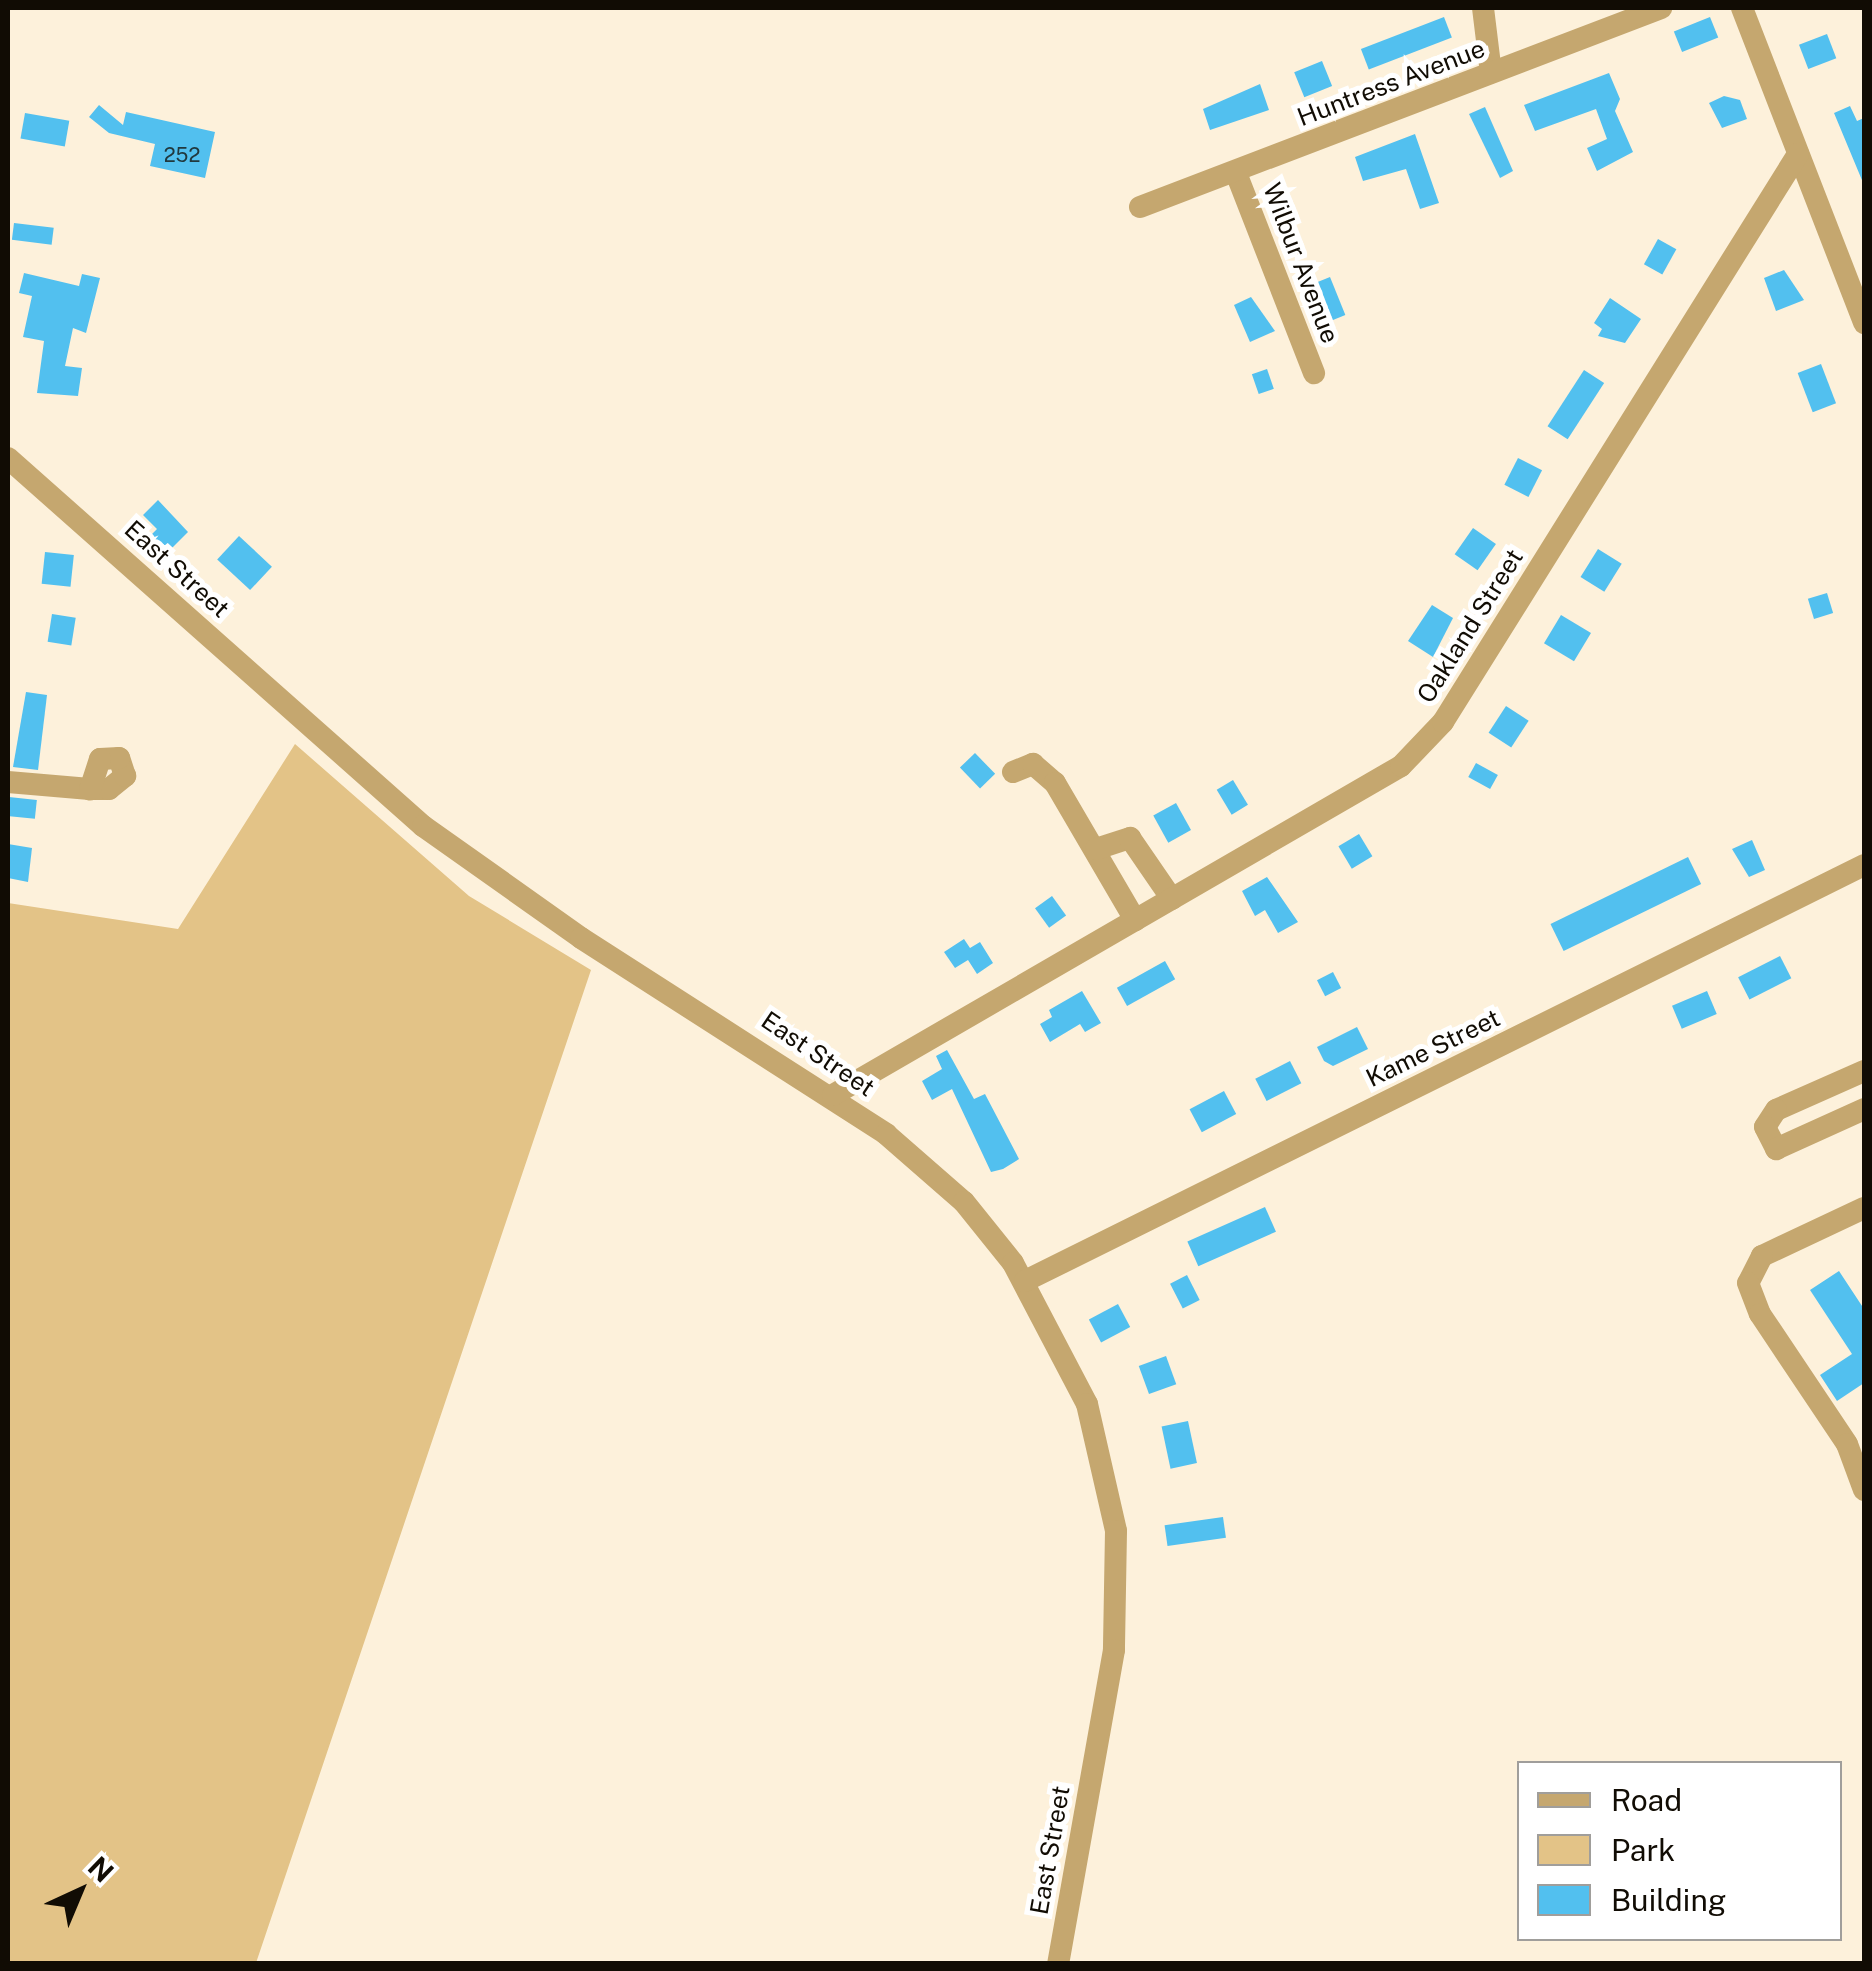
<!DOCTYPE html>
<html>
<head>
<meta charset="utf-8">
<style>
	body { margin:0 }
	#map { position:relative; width:1872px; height:1971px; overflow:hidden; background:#fdf1db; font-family:"Public Sans",sans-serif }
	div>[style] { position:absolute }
	.green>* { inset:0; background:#e3c387 }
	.building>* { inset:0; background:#52c0ef; transform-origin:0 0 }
	.minor>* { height:22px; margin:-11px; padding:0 11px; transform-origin:11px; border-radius:11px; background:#c5a76f }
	span { translate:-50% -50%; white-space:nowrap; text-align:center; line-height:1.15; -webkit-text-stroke:10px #fff; paint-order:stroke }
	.number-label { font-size:20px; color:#21393f }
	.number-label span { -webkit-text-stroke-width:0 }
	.street-label { font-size:25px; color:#110c04 }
	.frame { position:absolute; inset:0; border:10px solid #110c04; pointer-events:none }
	.legend { position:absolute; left:1517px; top:1761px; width:325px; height:180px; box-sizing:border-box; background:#fff; border:2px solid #a09e9b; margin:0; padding:12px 18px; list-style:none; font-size:30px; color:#110c04 }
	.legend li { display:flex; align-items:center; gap:20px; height:50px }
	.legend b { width:50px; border:2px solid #a09e9b }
	.north { position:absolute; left:30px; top:1841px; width:100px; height:100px; -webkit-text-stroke:8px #fff; paint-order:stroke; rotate:44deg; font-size:28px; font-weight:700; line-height:40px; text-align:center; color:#110c04 }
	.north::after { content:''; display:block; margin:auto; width:35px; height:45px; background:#110c04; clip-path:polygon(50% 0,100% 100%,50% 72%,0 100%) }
</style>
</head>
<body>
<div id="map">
	<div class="green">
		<i style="clip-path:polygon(295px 744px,469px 896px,591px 970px,256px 1963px,8px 1963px,8px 903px,178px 929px)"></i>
	</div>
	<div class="building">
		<i style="left:1444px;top:17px;width:22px;height:89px;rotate:69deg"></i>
		<i style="left:1710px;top:17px;width:22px;height:39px;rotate:68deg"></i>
		<i style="left:1827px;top:34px;width:26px;height:30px;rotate:69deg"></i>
		<i style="left:1322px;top:61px;width:27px;height:30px;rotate:68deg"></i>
		<i style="clip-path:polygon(1609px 73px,1620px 99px,1615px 111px,1633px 152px,1597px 171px,1587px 148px,1607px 139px,1596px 109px,1535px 131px,1524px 105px)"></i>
		<i style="clip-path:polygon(1260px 84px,1269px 110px,1210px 130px,1203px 109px)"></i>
		<i style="clip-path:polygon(1724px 96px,1740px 100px,1747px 119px,1722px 128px,1709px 103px)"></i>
		<i style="clip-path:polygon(99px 105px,123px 125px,126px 112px,215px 132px,205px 178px,150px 166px,155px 144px,109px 133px,89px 117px)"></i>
		<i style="clip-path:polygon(1850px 106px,1857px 121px,1864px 118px,1864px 185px,1834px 113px)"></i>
		<i style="clip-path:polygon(1485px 107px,1513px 171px,1500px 178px,1469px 114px)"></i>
		<i style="left:25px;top:113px;width:45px;height:26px;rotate:10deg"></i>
		<i style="clip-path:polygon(1415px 134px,1439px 203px,1420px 209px,1406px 169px,1363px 181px,1355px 157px)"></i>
		<i style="left:14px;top:223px;width:40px;height:17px;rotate:7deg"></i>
		<i style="left:1658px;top:239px;width:21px;height:29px;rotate:29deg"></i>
		<i style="clip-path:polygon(1784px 270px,1804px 300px,1776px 311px,1764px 278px)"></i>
		<i style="clip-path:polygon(24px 273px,79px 286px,82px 274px,100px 278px,86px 333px,73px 328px,65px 366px,82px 368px,78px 396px,37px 393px,44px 341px,23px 337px,32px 296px,19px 293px)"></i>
		<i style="left:1330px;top:277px;width:41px;height:18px;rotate:68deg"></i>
		<i style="clip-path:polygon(1251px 297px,1275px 331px,1250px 342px,1234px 305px)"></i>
		<i style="clip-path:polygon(1610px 298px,1641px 319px,1625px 343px,1598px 336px,1602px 329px,1594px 323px)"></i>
		<i style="left:1821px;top:364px;width:42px;height:25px;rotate:69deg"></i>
		<i style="left:1267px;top:369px;width:21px;height:16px;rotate:71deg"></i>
		<i style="left:1584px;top:370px;width:24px;height:67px;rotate:33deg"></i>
		<i style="left:1518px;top:458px;width:27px;height:30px;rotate:27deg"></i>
		<i style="clip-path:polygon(158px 500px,188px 532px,167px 553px,150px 536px,157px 529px,143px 515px)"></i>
		<i style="left:1473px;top:528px;width:28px;height:32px;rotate:35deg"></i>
		<i style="left:239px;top:536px;width:45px;height:32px;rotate:43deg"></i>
		<i style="left:1598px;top:549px;width:28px;height:33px;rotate:32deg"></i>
		<i style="left:45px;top:552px;width:29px;height:32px;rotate:6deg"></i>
		<i style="left:1827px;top:593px;width:21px;height:20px;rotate:73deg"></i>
		<i style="clip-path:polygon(1432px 605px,1453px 618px,1433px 657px,1408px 641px)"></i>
		<i style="left:52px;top:614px;width:24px;height:28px;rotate:9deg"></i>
		<i style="left:1561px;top:615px;width:35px;height:33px;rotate:31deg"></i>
		<i style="clip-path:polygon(26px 692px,47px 695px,38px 770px,13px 767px)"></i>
		<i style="left:1506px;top:706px;width:27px;height:32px;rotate:33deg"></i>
		<i style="left:975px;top:753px;width:29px;height:21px;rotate:46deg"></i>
		<i style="left:1476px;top:763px;width:25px;height:16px;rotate:29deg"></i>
		<i style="left:1233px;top:780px;width:29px;height:19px;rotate:59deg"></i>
		<i style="left:9px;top:797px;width:28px;height:19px;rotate:6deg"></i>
		<i style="left:1176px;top:803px;width:31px;height:26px;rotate:61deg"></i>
		<i style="left:1359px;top:834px;width:26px;height:24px;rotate:59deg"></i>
		<i style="clip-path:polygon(1752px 840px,1765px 870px,1749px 877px,1732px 849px)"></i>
		<i style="clip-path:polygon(8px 844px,32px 848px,28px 882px,8px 878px)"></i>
		<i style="left:1688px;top:857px;width:30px;height:153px;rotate:64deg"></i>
		<i style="clip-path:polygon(1267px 877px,1298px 922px,1278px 933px,1265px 910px,1255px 916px,1242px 891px)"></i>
		<i style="left:1052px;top:896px;width:24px;height:21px;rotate:54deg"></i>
		<i style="clip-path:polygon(964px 939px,970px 948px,980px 942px,993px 963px,977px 974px,968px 960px,955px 968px,944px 952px)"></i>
		<i style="left:1780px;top:956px;width:25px;height:47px;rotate:63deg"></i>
		<i style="left:1165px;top:961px;width:21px;height:55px;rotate:61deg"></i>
		<i style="left:1333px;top:972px;width:18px;height:18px;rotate:63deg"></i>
		<i style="clip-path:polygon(1082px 991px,1101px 1023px,1085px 1032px,1080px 1024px,1050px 1042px,1040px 1024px,1052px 1017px,1049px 1010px)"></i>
		<i style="left:1707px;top:991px;width:25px;height:38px;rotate:67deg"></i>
		<i style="clip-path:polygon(1357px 1027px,1368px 1049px,1333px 1066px,1324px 1061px,1317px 1047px)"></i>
		<i style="clip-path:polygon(947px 1050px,974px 1099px,985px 1094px,1019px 1159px,1003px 1169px,991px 1172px,952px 1089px,932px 1100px,922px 1081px,942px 1069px,936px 1056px)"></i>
		<i style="left:1290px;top:1061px;width:25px;height:39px;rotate:63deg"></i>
		<i style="left:1224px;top:1091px;width:26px;height:39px;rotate:62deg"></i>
		<i style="left:1265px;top:1207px;width:27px;height:85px;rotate:66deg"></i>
		<i style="clip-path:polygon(1839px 1271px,1864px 1309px,1864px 1383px,1837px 1401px,1820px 1375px,1852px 1354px,1810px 1290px)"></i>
		<i style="left:1187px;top:1275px;width:28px;height:19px;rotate:63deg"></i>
		<i style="left:1118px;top:1304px;width:26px;height:33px;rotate:62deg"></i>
		<i style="left:1166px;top:1356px;width:30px;height:29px;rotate:70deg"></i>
		<i style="left:1188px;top:1421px;width:43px;height:27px;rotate:78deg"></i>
		<i style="left:1223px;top:1517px;width:21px;height:59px;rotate:82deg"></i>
	</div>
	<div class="minor">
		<i style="left:1483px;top:8px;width:65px;rotate:83deg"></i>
		<i style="left:1742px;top:8px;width:338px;rotate:68.8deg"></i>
		<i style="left:1236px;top:173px;width:215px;rotate:68.7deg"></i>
		<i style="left:1140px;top:207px;width:558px;rotate:-20.9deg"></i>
		<i style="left:8px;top:458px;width:555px;rotate:41.56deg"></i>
		<i style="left:423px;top:826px;width:194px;rotate:35.3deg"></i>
		<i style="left:581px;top:938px;width:363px;rotate:32.7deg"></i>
		<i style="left:886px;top:1134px;width:103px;rotate:41.1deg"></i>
		<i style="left:964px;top:1202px;width:78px;rotate:51.2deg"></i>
		<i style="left:1013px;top:1263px;width:159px;rotate:62.3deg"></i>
		<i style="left:1087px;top:1404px;width:130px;rotate:77.1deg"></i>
		<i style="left:1116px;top:1531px;width:119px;rotate:91deg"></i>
		<i style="left:1114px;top:1650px;width:319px;rotate:100.1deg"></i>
		<i style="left:1013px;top:772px;width:22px;rotate:-22deg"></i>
		<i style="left:1033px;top:764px;width:29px;rotate:41deg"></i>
		<i style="left:1055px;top:783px;width:159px;rotate:59.7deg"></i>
		<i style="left:8px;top:782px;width:82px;rotate:4.9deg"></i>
		<i style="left:90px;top:789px;width:19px"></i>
		<i style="left:109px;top:789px;width:21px;rotate:-39deg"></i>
		<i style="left:125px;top:776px;width:19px;rotate:-108deg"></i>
		<i style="left:119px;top:758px;width:19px;rotate:177deg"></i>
		<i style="left:100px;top:759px;width:32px;rotate:108deg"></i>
		<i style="left:1096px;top:849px;width:36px;rotate:-18deg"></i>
		<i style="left:1130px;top:838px;width:74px;rotate:55.5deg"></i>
		<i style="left:1864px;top:1071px;width:96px;rotate:156.1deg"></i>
		<i style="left:1776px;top:1110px;width:20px;rotate:123deg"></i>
		<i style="left:1765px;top:1127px;width:25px;rotate:63deg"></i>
		<i style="left:1776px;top:1149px;width:97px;rotate:-24.4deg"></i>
		<i style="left:833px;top:1095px;width:656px;rotate:-30.08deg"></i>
		<i style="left:1401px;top:766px;width:61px;rotate:-46.3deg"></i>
		<i style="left:1443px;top:722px;width:670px;rotate:-57.99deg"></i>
		<i style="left:1864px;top:1208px;width:113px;rotate:154.8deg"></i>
		<i style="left:1762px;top:1256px;width:30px;rotate:117deg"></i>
		<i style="left:1748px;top:1283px;width:33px;rotate:69deg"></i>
		<i style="left:1760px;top:1314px;width:156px;rotate:56.2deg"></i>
		<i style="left:1847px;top:1444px;width:49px;rotate:69.7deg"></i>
		<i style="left:1025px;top:1281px;width:936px;rotate:-26.37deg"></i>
	</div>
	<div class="number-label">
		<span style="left:182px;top:155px">252</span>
	</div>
	<div class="street-label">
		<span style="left:1391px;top:83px;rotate:-21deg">Huntress Avenue</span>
		<span style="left:1301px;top:263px;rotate:69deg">Wilbur Avenue</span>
		<span style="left:177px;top:569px;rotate:42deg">East Street</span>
		<span style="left:1470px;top:626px;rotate:-58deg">Oakland Street</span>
		<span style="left:1433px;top:1048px;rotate:-26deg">Kame Street</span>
		<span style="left:818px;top:1054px;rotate:34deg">East Street</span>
		<span style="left:1050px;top:1850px;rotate:-80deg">East Street</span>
	</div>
	<div class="frame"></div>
	<ul class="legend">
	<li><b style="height:12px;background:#c5a76f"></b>Road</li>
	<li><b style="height:28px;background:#e3c387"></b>Park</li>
	<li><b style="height:28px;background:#52c0ef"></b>Building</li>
	</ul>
	<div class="north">N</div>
</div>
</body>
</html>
